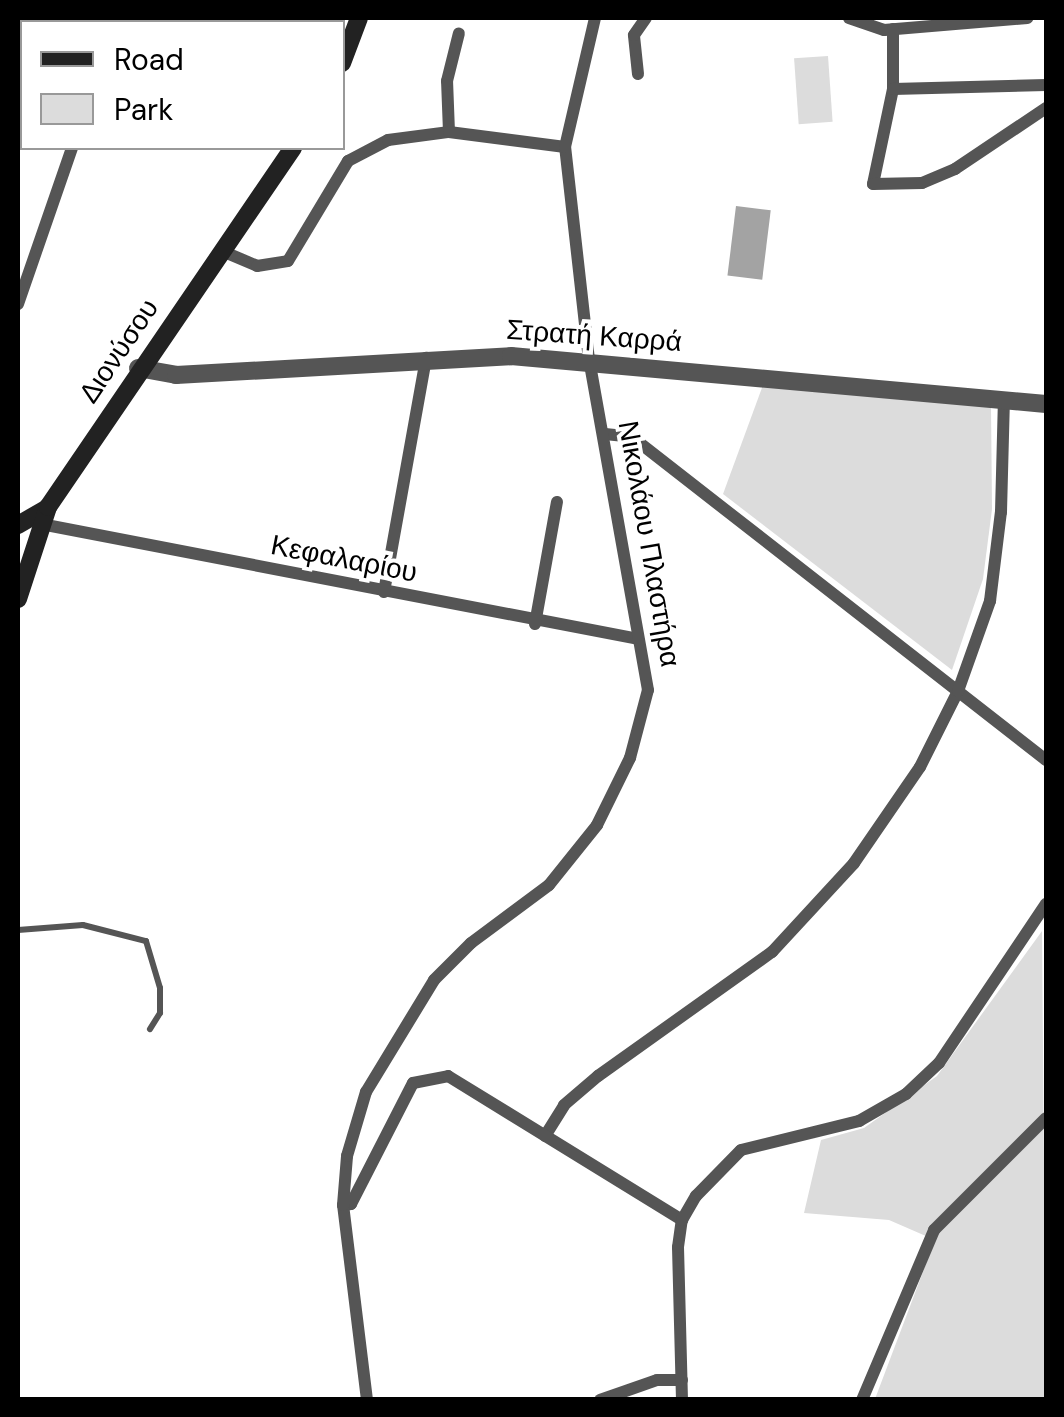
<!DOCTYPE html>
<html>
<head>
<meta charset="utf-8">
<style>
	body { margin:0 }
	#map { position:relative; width:1064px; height:1417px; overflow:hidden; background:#fff; font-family:"DM Sans",sans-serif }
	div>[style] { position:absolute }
	.green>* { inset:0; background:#dcdcdc; transform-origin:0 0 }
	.water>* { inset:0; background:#a3a3a3; transform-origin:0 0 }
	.service>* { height:6px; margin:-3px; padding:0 3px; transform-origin:3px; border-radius:3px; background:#555 }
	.minor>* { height:12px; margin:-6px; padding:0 6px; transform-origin:6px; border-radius:6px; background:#555 }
	.tertiary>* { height:18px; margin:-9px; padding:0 9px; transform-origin:9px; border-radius:9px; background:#555 }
	.secondary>* { height:18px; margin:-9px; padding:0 9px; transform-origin:9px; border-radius:9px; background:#222 }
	span { translate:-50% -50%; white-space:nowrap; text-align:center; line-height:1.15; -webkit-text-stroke:8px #fff; paint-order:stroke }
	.street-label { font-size:28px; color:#000 }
	.frame { position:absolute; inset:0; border:20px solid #000; pointer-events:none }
	.legend { position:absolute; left:20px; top:20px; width:325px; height:130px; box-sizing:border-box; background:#fff; border:2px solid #999; margin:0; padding:12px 18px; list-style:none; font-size:30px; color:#000 }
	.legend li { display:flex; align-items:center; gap:20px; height:50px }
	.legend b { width:50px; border:2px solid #999 }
</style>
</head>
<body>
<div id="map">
	<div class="green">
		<i style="left:828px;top:56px;width:66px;height:34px;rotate:86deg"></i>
		<i style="clip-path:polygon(763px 385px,991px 405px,992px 509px,983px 579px,952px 670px,723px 494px)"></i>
		<i style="clip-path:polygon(1042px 931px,1046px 1399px,875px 1399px,935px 1240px,889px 1220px,804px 1213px,821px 1140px,864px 1128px,937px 1076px)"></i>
	</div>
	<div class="water">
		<i style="left:736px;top:206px;width:35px;height:70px;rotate:7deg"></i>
	</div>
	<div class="service">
		<i style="left:18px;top:930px;width:65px;rotate:-4.4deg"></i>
		<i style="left:83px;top:925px;width:65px;rotate:14.3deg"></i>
		<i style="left:146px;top:941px;width:49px;rotate:73.4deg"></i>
		<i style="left:160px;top:988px;width:25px;rotate:90deg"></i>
		<i style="left:160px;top:1013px;width:19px;rotate:122deg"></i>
	</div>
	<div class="minor">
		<i style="left:849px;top:18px;width:37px;rotate:19deg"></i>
		<i style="left:884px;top:30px;width:144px;rotate:-4.8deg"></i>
		<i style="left:105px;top:22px;width:4px;rotate:-76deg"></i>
		<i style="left:893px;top:29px;width:60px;rotate:90deg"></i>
		<i style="left:893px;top:89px;width:97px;rotate:101.9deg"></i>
		<i style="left:873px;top:184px;width:49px;rotate:-1.2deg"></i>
		<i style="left:922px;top:183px;width:36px;rotate:-23deg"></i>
		<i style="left:955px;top:169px;width:110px;rotate:-33.8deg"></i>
		<i style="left:638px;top:74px;width:39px;rotate:-96deg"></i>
		<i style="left:634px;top:35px;width:21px;rotate:-55deg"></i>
		<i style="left:893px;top:89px;width:153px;rotate:-1.5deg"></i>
		<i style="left:449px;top:132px;width:51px;rotate:-92.2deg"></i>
		<i style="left:447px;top:81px;width:49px;rotate:-76deg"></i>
		<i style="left:222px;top:251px;width:38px;rotate:23deg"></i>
		<i style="left:257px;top:266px;width:31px;rotate:-9deg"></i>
		<i style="left:288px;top:261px;width:117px;rotate:-59deg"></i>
		<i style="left:348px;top:161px;width:45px;rotate:-27.7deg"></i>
		<i style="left:388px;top:140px;width:62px;rotate:-7.5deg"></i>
		<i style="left:449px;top:132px;width:117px;rotate:7.4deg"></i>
		<i style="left:18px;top:304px;width:165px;rotate:-70.9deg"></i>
		<i style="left:605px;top:434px;width:27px;rotate:6deg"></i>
		<i style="left:632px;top:437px;width:525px;rotate:37.96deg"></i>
		<i style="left:41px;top:524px;width:608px;rotate:10.9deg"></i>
		<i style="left:384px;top:592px;width:238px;rotate:-79.8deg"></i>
		<i style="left:535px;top:624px;width:124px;rotate:-79.8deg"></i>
		<i style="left:545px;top:1136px;width:36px;rotate:-58deg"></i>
		<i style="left:564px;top:1105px;width:45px;rotate:-40.5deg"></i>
		<i style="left:598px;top:1076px;width:214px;rotate:-35.5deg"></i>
		<i style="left:772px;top:952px;width:121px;rotate:-47.3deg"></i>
		<i style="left:854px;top:863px;width:116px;rotate:-55.5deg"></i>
		<i style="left:920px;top:767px;width:85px;rotate:-63.4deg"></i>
		<i style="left:958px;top:691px;width:96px;rotate:-70.4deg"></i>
		<i style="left:990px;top:601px;width:90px;rotate:-83deg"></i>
		<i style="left:1001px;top:512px;width:112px;rotate:-88.5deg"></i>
		<i style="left:343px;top:1205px;width:8px;rotate:-7deg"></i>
		<i style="left:351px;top:1204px;width:136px;rotate:-62.9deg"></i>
		<i style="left:413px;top:1083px;width:36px;rotate:-11deg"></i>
		<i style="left:448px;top:1076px;width:275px;rotate:31.6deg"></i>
		<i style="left:367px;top:1400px;width:196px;rotate:-97deg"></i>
		<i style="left:343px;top:1205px;width:49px;rotate:-85.3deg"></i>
		<i style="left:347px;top:1156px;width:67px;rotate:-73.5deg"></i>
		<i style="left:366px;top:1092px;width:131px;rotate:-58.7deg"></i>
		<i style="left:434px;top:980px;width:52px;rotate:-45deg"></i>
		<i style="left:471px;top:943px;width:97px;rotate:-36.6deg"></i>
		<i style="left:549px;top:885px;width:77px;rotate:-51.3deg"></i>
		<i style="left:597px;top:825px;width:75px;rotate:-63.8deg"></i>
		<i style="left:630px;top:758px;width:70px;rotate:-75.2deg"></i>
		<i style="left:648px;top:690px;width:335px;rotate:-100.1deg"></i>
		<i style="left:589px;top:360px;width:214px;rotate:-96.4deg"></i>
		<i style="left:565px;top:147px;width:132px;rotate:-76.9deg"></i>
		<i style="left:600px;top:1400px;width:60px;rotate:-19.3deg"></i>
		<i style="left:657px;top:1380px;width:25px"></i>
		<i style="left:682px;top:1400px;width:153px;rotate:-91.5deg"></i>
		<i style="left:678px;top:1247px;width:27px;rotate:-82deg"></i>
		<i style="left:682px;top:1220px;width:28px;rotate:-60deg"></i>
		<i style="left:696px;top:1196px;width:64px;rotate:-45.6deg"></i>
		<i style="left:741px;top:1150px;width:122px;rotate:-13.8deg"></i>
		<i style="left:859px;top:1121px;width:54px;rotate:-29.9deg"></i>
		<i style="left:906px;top:1094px;width:45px;rotate:-43.2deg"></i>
		<i style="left:939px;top:1063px;width:192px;rotate:-56.1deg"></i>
		<i style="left:862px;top:1400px;width:185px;rotate:-67deg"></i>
		<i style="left:934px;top:1230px;width:158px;rotate:-45deg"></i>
	</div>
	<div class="tertiary">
		<i style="left:138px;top:368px;width:39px;rotate:10deg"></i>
		<i style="left:176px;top:375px;width:336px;rotate:-3.2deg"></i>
		<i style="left:511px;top:356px;width:537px;rotate:5.13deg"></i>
	</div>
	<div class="secondary">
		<i style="left:342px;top:63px;width:48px;rotate:-69.3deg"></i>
		<i style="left:18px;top:525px;width:34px;rotate:-30deg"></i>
		<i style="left:18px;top:599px;width:97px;rotate:-71.9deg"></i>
		<i style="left:48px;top:507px;width:435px;rotate:-55.7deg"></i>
	</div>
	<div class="street-label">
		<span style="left:594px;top:336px;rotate:4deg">Στρατή Καρρά</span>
		<span style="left:119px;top:351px;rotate:-56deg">Διονύσου</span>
		<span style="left:649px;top:544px;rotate:80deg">Νικολάου Πλαστήρα</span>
		<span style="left:344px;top:559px;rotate:11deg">Κεφαλαρίου</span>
	</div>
	<div class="frame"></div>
	<ul class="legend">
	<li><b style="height:12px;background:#222"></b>Road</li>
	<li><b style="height:28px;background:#dcdcdc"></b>Park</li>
	</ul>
</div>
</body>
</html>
